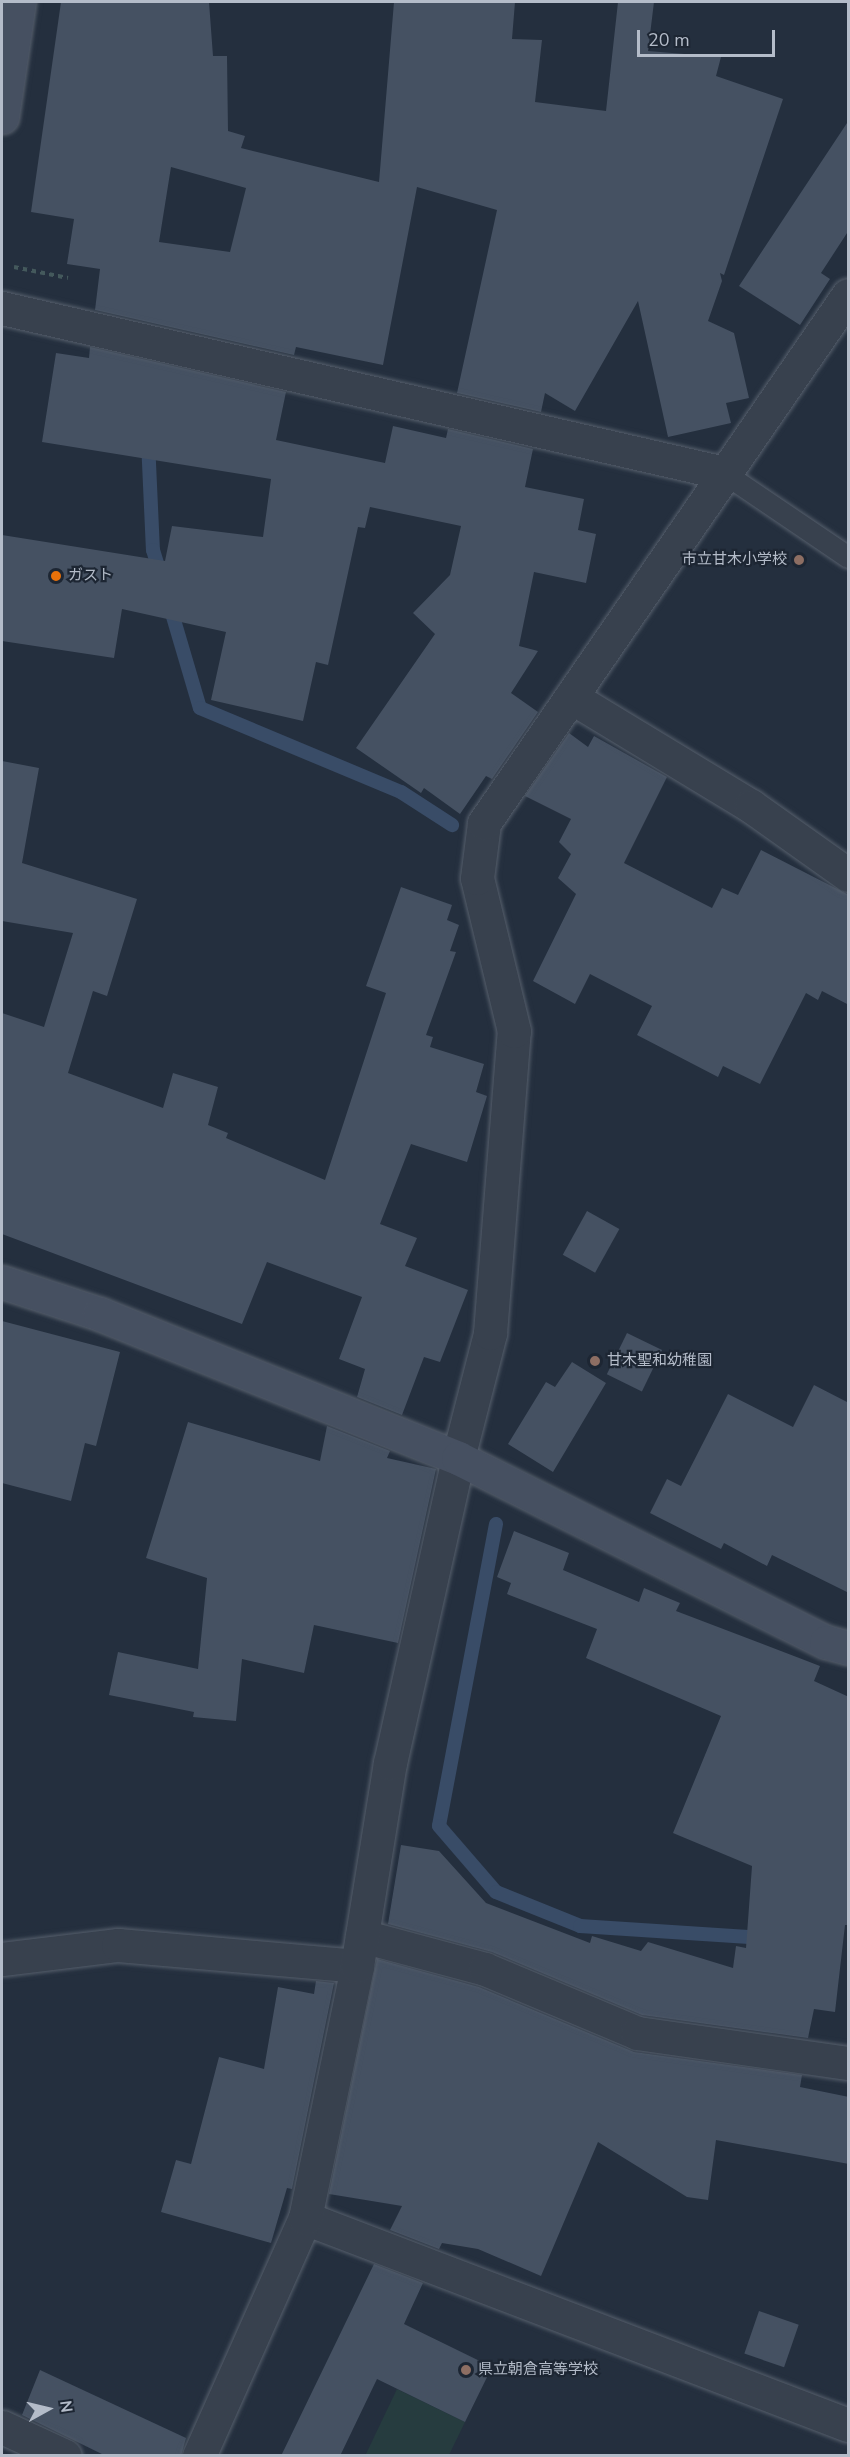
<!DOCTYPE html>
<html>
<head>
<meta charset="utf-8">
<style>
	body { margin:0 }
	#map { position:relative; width:850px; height:2457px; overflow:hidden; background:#242f3e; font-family:"Nunito Sans","Noto Sans JP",sans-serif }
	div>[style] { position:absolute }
	.green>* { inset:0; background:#263c3f }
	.stream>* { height:14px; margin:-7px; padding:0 7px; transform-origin:7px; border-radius:7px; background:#394c67 }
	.building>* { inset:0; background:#455162; transform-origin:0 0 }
	.path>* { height:4px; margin-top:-2px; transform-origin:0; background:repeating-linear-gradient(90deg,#44595c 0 4.5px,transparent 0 9px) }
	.roads { filter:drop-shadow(0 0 2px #565f6c) drop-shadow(0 0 2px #565f6c) }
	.lane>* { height:21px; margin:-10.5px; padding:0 10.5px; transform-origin:10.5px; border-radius:10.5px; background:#38414e }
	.street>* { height:33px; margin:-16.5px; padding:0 16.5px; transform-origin:16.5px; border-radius:16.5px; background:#38414e }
	.secondary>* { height:33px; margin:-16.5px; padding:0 16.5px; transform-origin:16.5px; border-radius:16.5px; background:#465061 }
	.dots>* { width:16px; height:16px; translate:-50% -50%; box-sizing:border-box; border:3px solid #1d2633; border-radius:50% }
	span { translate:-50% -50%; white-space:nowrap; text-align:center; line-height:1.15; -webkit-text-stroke:4.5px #1d2633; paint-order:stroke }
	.poi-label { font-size:15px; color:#b4bcc9 }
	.right { translate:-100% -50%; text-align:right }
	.left { translate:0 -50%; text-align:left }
	.frame { position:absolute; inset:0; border:3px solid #b4bcc9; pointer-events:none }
	.north { position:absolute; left:18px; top:2379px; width:60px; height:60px; -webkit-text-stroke:4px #1d2633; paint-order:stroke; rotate:82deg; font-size:16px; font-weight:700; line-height:24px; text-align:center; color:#b4bcc9 }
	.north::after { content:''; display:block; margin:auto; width:21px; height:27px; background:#b4bcc9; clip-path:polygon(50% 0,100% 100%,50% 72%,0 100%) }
	.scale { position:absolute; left:637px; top:30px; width:138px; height:27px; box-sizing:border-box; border:3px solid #b4bcc9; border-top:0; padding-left:8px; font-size:18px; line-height:21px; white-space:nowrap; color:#b4bcc9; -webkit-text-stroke:4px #1d2633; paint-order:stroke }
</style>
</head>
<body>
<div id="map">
	<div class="green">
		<i style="clip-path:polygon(397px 2389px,465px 2422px,449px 2455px,365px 2456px)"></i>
	</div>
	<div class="stream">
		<i style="left:148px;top:441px;width:109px;rotate:87.4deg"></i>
		<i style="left:153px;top:550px;width:27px;rotate:73deg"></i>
		<i style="left:169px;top:603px;width:109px;rotate:73.6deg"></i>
		<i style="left:200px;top:708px;width:218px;rotate:22.7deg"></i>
		<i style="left:401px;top:792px;width:61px;rotate:32.9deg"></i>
		<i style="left:496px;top:1524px;width:307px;rotate:100.7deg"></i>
		<i style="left:439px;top:1826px;width:87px;rotate:49.2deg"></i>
		<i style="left:496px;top:1892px;width:91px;rotate:22deg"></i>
		<i style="left:580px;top:1926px;width:186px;rotate:3.7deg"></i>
	</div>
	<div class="building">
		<i style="clip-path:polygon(evenodd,61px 2px,209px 2px,213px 56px,227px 56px,228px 131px,245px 136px,241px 148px,379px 182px,394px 2px,515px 2px,512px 39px,542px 40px,535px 102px,606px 111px,618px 2px,654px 2px,648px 51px,721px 57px,716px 76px,783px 99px,724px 275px,720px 273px,722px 281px,708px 321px,734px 333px,749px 398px,726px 403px,731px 423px,668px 437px,638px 301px,575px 411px,545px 393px,541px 412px,457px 393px,497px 210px,417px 187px,383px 365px,296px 347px,294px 355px,95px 310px,100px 269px,67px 264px,74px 219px,31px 212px,61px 2px,171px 167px,246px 188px,230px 252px,159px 242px,171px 167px)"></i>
		<i style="clip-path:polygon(849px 120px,849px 230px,821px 273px,830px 279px,800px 325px,739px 286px)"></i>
		<i style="clip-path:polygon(90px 347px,286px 392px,276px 440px,385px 463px,393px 426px,446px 438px,448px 429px,533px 449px,525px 487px,584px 499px,578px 530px,596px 534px,586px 583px,534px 572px,519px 646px,538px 651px,511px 693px,538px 712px,492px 779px,486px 776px,460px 814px,424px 788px,421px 793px,356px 748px,435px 634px,413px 613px,450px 575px,461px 526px,370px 507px,365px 528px,358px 527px,328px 665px,316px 662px,303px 721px,211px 700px,226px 632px,122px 609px,114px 658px,2px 641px,2px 535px,165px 561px,172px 526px,263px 537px,271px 479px,42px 442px,56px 353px,89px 358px)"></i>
		<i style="clip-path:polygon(569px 733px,588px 747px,594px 736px,667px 777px,624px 863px,712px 908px,722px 888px,738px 895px,761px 850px,849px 895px,849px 1005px,822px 991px,818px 1000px,806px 993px,760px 1084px,723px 1066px,718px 1077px,637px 1035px,652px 1006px,590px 974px,575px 1004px,533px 981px,576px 894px,558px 878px,571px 854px,559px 842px,571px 819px,525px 796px)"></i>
		<i style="clip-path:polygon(2px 761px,39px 768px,22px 863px,137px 899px,107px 996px,93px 991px,68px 1073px,163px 1108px,173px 1073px,218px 1087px,208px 1125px,228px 1133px,226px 1138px,325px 1180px,386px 993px,366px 986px,401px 887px,452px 905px,447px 920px,459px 925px,450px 951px,456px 952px,426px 1035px,433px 1037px,430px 1047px,484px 1064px,476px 1092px,487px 1096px,467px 1162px,411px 1144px,380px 1224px,417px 1238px,405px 1266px,468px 1290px,440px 1362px,424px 1357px,402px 1415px,357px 1397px,365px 1369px,339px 1359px,362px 1297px,267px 1262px,242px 1324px,2px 1234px,2px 1013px,44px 1027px,73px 933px,2px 921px)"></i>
		<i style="left:587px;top:1211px;width:37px;height:50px;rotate:29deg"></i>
		<i style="clip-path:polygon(2px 1321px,120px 1352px,96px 1446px,85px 1443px,71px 1501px,2px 1483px)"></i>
		<i style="left:627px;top:1333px;width:39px;height:46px;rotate:26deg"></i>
		<i style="clip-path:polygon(572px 1362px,606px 1383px,553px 1472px,508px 1444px,546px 1382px,555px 1387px)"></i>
		<i style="clip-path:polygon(814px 1385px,849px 1403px,849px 1593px,772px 1555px,767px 1566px,724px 1543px,721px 1549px,650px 1513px,667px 1479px,681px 1486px,728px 1394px,793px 1427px)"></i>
		<i style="clip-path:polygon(188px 1422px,320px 1461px,327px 1426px,390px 1451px,387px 1458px,436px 1469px,398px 1643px,314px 1625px,304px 1673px,242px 1659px,236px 1721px,193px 1717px,194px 1712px,109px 1695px,118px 1652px,198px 1669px,207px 1578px,146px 1558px)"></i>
		<i style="clip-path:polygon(514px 1531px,569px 1553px,563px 1570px,639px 1602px,644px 1588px,680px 1603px,676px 1611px,820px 1666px,814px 1681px,849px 1697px,849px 1925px,845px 1925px,835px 2012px,814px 2009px,808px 2038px,642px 2015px,492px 1952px,388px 1924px,401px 1845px,439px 1851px,486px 1903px,590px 1943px,592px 1936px,641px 1951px,648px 1942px,733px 1968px,736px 1946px,746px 1948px,752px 1866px,673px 1833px,721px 1716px,586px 1658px,597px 1629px,507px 1594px,511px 1583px,497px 1577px)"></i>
		<i style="clip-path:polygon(377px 1959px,479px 1987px,634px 2052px,802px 2075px,800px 2087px,849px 2097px,849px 2164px,716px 2140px,708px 2200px,687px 2197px,598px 2142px,541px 2276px,478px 2249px,442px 2243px,439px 2249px,390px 2230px,402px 2206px,329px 2194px)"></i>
		<i style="clip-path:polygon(316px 1981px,334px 1983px,292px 2189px,287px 2188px,271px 2243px,161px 2212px,176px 2160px,191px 2164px,219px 2057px,264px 2069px,278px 1987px,314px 1994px)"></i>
		<i style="clip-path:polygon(374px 2264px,423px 2283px,404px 2324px,492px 2367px,465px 2422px,377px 2379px,340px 2456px,281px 2456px)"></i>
		<i style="left:759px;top:2311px;width:42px;height:45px;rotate:19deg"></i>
		<i style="clip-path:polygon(40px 2370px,186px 2438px,181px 2456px,106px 2456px,22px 2415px)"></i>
	</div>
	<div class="path">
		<i style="left:14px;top:267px;width:55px;rotate:11.5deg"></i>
	</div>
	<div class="roads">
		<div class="lane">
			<i style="left:724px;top:473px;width:150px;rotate:34.1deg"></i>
		</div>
		<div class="street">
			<i style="left:2px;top:308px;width:741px;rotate:12.87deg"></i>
			<i style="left:571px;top:697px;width:210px;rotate:31.2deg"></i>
			<i style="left:751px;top:806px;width:119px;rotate:35.4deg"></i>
			<i style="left:362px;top:1936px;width:127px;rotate:15deg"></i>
			<i style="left:485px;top:1969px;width:165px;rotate:22.8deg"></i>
			<i style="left:637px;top:2033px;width:213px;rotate:8.1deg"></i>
			<i style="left:2px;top:1959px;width:117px;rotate:-6.9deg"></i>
			<i style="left:118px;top:1945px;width:240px;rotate:5deg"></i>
			<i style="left:305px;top:2218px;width:581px;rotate:20.87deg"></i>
			<i style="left:2px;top:2427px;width:69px;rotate:24.7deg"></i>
			<i style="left:199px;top:2456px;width:261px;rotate:-66deg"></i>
			<i style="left:305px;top:2218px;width:257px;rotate:-78.3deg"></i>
			<i style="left:357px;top:1966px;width:206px;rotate:-80.8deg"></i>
			<i style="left:390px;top:1763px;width:312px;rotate:-77.4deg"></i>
			<i style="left:458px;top:1458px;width:129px;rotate:-75.6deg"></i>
			<i style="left:490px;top:1333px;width:303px;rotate:-85.5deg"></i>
			<i style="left:514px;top:1031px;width:157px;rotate:-103.6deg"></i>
			<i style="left:477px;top:878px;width:55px;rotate:-82.7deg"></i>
			<i style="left:484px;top:823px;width:641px;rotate:-55.42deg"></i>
		</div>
		<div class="secondary">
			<i style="left:2px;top:117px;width:116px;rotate:-81.6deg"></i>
			<i style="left:2px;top:1282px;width:103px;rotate:18.1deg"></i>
			<i style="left:100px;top:1314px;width:386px;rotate:21.9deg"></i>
			<i style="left:458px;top:1458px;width:411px;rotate:26.6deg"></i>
			<i style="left:826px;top:1642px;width:23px;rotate:15deg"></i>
		</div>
	</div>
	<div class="dots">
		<i style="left:799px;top:560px;background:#8d6e63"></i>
		<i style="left:56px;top:576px;background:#e8710a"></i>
		<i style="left:595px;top:1361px;background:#8d6e63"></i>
		<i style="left:466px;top:2370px;background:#8d6e63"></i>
	</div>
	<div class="poi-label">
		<span class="right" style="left:787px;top:560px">市立甘木小学校</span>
		<span class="left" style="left:68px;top:576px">ガスト</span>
		<span class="left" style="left:607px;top:1361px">甘木聖和幼稚園</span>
		<span class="left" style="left:478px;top:2370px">県立朝倉高等学校</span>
	</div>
	<div class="frame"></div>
	<div class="north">N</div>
	<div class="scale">20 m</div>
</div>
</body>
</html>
